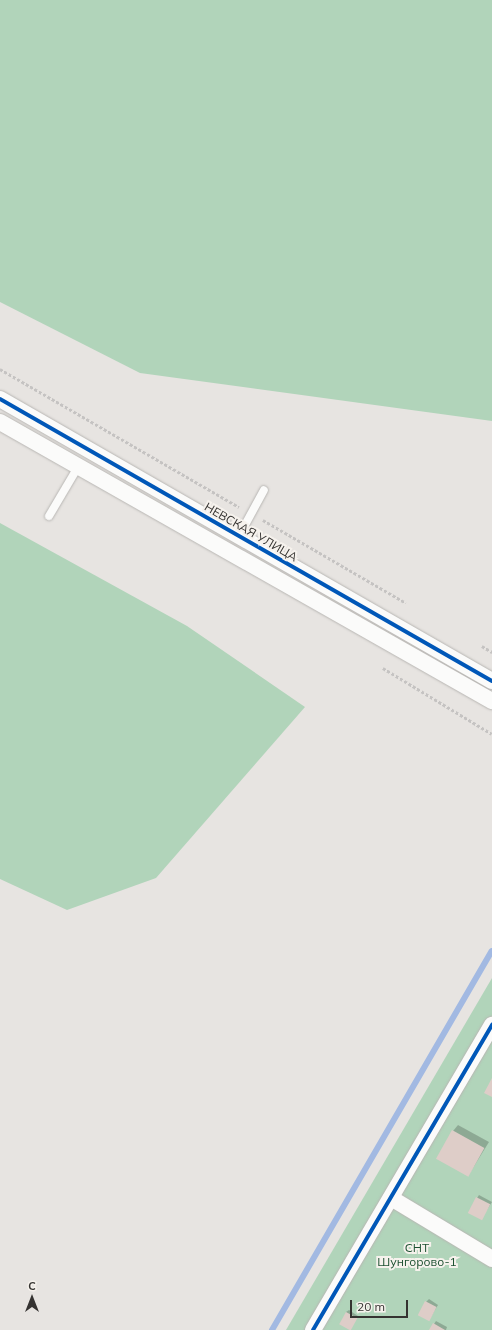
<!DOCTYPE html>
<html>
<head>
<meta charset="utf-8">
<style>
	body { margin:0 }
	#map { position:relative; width:492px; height:1330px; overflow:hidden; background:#e7e4e1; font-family:Mulish,sans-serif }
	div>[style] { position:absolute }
	.green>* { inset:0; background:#b1d4ba }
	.shadow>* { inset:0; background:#0003 }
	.stream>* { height:6px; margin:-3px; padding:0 3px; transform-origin:3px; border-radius:3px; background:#a2b9e2 }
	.building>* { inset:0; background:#decdc8; transform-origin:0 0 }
	.path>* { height:2.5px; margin-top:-1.25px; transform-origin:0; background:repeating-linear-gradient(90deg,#c5c3c2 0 3px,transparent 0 5px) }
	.roads { filter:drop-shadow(0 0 1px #b8b6b3) drop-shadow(0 0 1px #b8b6b3) }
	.service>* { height:8px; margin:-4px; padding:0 4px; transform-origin:4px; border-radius:4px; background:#fbfbfa }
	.minor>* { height:16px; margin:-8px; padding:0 8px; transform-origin:8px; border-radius:8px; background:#fbfbfa }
	.cycleway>* { height:4px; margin:-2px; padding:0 2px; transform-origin:2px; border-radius:2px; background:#0057b8 }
	span { translate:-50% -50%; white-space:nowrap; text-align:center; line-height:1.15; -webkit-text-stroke:4px #f6f2ed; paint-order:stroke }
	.street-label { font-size:12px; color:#353331 }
	.park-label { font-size:12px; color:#1d5031 }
	.north { position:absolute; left:12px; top:1278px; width:40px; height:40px; -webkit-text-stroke:3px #f6f2ed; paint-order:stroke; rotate:0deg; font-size:11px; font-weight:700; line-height:16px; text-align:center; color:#353331 }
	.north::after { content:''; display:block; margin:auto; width:14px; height:18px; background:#353331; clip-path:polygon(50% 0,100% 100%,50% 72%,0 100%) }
	.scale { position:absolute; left:350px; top:1300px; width:58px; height:18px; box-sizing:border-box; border:2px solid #353331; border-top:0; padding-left:5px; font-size:12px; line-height:14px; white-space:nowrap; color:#353331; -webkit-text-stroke:3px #f6f2ed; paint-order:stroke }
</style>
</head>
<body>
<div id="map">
	<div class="green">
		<i style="clip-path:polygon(0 0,492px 0,492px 421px,140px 373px,0 302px)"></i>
		<i style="clip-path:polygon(0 523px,187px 626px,305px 707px,156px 878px,67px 910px,0 879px)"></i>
		<i style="clip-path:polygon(492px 978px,492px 1330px,286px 1330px)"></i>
	</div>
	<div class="shadow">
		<i style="clip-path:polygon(458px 1125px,489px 1142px,468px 1176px,453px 1131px)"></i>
		<i style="clip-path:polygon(479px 1195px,492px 1202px,481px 1219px,477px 1198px)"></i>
		<i style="clip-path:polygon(429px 1299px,438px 1305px,429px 1320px,426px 1302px)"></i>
		<i style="clip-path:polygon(349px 1310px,358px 1316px,350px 1329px,346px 1312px)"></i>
		<i style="clip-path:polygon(436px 1321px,447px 1327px,446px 1330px,430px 1330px)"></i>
	</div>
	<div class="stream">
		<i style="left:272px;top:1330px;width:438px;rotate:-59.9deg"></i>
	</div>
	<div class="building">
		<i style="clip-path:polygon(492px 1078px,492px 1097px,484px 1093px)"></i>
		<i style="left:452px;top:1130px;width:37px;height:33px;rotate:29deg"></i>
		<i style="left:476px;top:1197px;width:16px;height:18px;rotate:27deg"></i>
		<i style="left:425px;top:1301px;width:13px;height:16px;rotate:27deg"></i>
		<i style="left:346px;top:1312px;width:13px;height:14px;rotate:29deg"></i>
		<i style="clip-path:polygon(433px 1323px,445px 1330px,429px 1330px)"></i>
	</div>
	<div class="path">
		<i style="left:0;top:369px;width:276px;rotate:30deg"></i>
		<i style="left:263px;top:520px;width:165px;rotate:30.1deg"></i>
		<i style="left:482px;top:646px;width:12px;rotate:31deg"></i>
		<i style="left:383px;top:668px;width:127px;rotate:31.2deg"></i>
	</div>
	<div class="roads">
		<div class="service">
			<i style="left:49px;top:516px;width:57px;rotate:-59.4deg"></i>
			<i style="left:239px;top:536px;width:52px;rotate:-61.5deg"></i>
		</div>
		<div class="minor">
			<i style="left:0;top:399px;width:567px;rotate:29.82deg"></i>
			<i style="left:0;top:422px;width:566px;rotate:29.56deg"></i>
			<i style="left:391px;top:1198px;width:118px;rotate:31.1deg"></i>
			<i style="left:313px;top:1330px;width:354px;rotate:-59.6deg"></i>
		</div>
	</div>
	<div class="cycleway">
		<i style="left:0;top:399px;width:567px;rotate:29.82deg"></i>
		<i style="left:313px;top:1330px;width:354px;rotate:-59.6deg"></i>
	</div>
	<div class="street-label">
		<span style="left:251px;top:532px;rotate:30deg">НЕВСКАЯ УЛИЦА</span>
	</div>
	<div class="park-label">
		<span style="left:417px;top:1255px">СНТ<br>Шунгорово-1</span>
	</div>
	<div class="north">С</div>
	<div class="scale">20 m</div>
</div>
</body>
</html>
